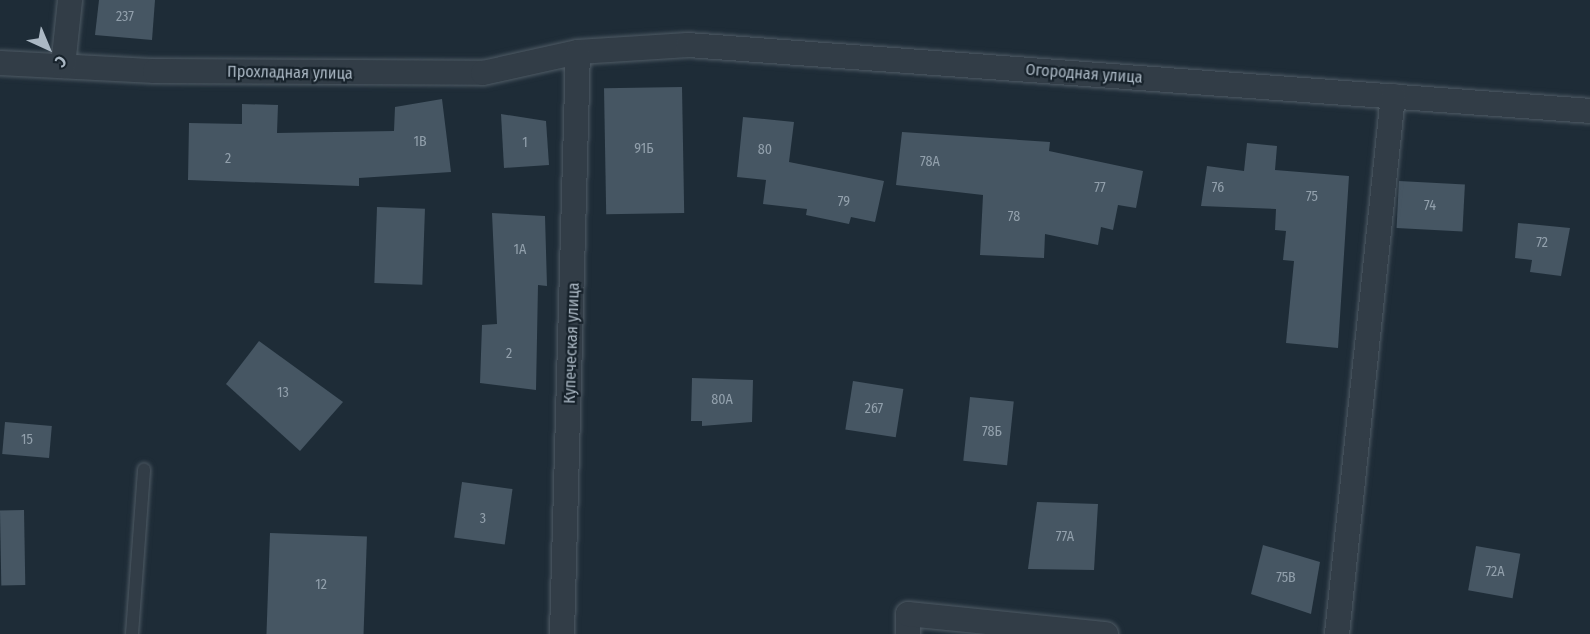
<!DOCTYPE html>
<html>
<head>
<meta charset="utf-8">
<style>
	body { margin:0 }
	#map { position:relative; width:1590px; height:634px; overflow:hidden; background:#1e2c37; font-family:"Fira Sans Condensed",sans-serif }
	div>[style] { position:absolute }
	.building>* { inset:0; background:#465663; transform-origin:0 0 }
	.roads { filter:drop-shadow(0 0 2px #4f5b65) drop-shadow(0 0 2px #4f5b65) }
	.service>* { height:12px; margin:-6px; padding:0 6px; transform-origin:6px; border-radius:6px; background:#323d47 }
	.minor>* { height:24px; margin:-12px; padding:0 12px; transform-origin:12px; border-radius:12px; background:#323d47 }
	span { translate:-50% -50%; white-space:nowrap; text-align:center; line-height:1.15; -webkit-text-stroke:4.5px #17222b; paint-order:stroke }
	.number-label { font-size:14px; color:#92a0ac }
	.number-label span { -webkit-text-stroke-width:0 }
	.street-label { font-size:16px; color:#abb8c4 }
	.north { position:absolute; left:18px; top:18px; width:60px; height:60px; -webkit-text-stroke:4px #17222b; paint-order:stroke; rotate:136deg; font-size:16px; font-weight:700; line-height:24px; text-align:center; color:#abb8c4 }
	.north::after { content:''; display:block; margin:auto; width:21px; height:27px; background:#abb8c4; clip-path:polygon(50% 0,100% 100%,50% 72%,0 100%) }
</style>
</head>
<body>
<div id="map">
	<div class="building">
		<i style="clip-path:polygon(99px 0,155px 0,152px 40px,95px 35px)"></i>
		<i style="left:682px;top:87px;width:126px;height:78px;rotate:89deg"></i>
		<i style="clip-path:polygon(442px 99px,451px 172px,359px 178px,359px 186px,188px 180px,189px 123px,242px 124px,242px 104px,278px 105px,277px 133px,394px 131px,395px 107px)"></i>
		<i style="clip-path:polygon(501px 114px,546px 121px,549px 165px,504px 168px)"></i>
		<i style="clip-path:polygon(743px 117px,794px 122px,789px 162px,884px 181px,875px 222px,851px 217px,849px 224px,806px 215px,807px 209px,763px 204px,766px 180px,737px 177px)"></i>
		<i style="clip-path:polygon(902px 132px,1050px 142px,1049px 151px,1143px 171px,1136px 208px,1118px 205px,1113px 230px,1101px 227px,1098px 245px,1045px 234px,1044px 258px,980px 255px,983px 195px,896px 185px)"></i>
		<i style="clip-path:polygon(1247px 143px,1277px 146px,1275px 170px,1349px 176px,1338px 348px,1286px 343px,1294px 261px,1283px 260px,1286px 231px,1275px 230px,1276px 209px,1201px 206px,1207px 166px,1244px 171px)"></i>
		<i style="left:1399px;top:181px;width:66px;height:47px;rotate:3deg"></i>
		<i style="left:377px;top:207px;width:48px;height:76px;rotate:2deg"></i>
		<i style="clip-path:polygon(492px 213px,545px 216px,547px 286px,538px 285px,536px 390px,480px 383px,482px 325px,497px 324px)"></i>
		<i style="clip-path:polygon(1518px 223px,1570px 228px,1561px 276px,1530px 272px,1532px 260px,1515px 258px)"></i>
		<i style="clip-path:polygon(259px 341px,343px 402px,300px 451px,226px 384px)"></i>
		<i style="clip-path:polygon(692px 378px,753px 380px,752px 422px,702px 426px,702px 421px,691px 421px)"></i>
		<i style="left:853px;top:381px;width:51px;height:49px;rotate:9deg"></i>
		<i style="left:970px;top:397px;width:44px;height:64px;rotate:6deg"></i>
		<i style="left:5px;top:422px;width:47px;height:32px;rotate:5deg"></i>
		<i style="left:462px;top:482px;width:51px;height:56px;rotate:8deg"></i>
		<i style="clip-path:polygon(1037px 502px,1098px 504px,1094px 570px,1028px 569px)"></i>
		<i style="left:24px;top:510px;width:75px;height:24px;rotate:89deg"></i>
		<i style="left:270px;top:533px;width:97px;height:101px;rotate:2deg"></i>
		<i style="clip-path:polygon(1263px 545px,1320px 562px,1311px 614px,1251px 594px)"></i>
		<i style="left:1476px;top:546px;width:45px;height:45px;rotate:10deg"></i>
	</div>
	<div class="roads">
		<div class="service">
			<i style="left:132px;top:634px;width:165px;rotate:-85.8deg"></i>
		</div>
		<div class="minor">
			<i style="left:0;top:63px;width:155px;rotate:3deg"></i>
			<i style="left:155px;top:71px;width:328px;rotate:0.3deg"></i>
			<i style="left:483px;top:73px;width:97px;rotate:-12.5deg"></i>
			<i style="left:578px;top:52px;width:110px;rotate:-3.6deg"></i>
			<i style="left:688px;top:45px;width:904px;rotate:4.18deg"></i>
			<i style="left:63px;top:66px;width:66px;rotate:-83.9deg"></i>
			<i style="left:562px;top:634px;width:582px;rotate:-88.43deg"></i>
			<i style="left:908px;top:634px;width:20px;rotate:-90deg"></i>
			<i style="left:908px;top:614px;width:199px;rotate:5.8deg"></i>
			<i style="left:1337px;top:634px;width:541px;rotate:-84.06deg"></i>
		</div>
	</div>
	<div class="number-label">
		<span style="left:125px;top:17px">237</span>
		<span style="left:420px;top:142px">1В</span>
		<span style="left:525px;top:143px">1</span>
		<span style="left:644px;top:149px">91Б</span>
		<span style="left:765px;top:150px">80</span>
		<span style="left:228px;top:159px">2</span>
		<span style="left:930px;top:162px">78А</span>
		<span style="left:1100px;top:188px">77</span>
		<span style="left:1218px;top:188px">76</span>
		<span style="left:1312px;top:197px">75</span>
		<span style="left:844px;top:202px">79</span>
		<span style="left:1430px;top:206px">74</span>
		<span style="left:1014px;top:217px">78</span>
		<span style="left:1542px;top:243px">72</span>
		<span style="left:520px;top:250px">1А</span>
		<span style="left:509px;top:354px">2</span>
		<span style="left:283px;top:393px">13</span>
		<span style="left:722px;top:400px">80А</span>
		<span style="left:874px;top:409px">267</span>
		<span style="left:992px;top:432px">78Б</span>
		<span style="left:27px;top:440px">15</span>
		<span style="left:483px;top:519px">3</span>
		<span style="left:1065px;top:537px">77А</span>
		<span style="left:1495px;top:572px">72А</span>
		<span style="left:1286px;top:578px">75В</span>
		<span style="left:321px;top:585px">12</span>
	</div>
	<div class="street-label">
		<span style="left:290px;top:73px;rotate:1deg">Прохладная улица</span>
		<span style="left:1084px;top:74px;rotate:4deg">Огородная улица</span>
		<span style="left:572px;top:343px;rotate:-88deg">Купеческая улица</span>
	</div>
	<div class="north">С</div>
</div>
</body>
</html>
